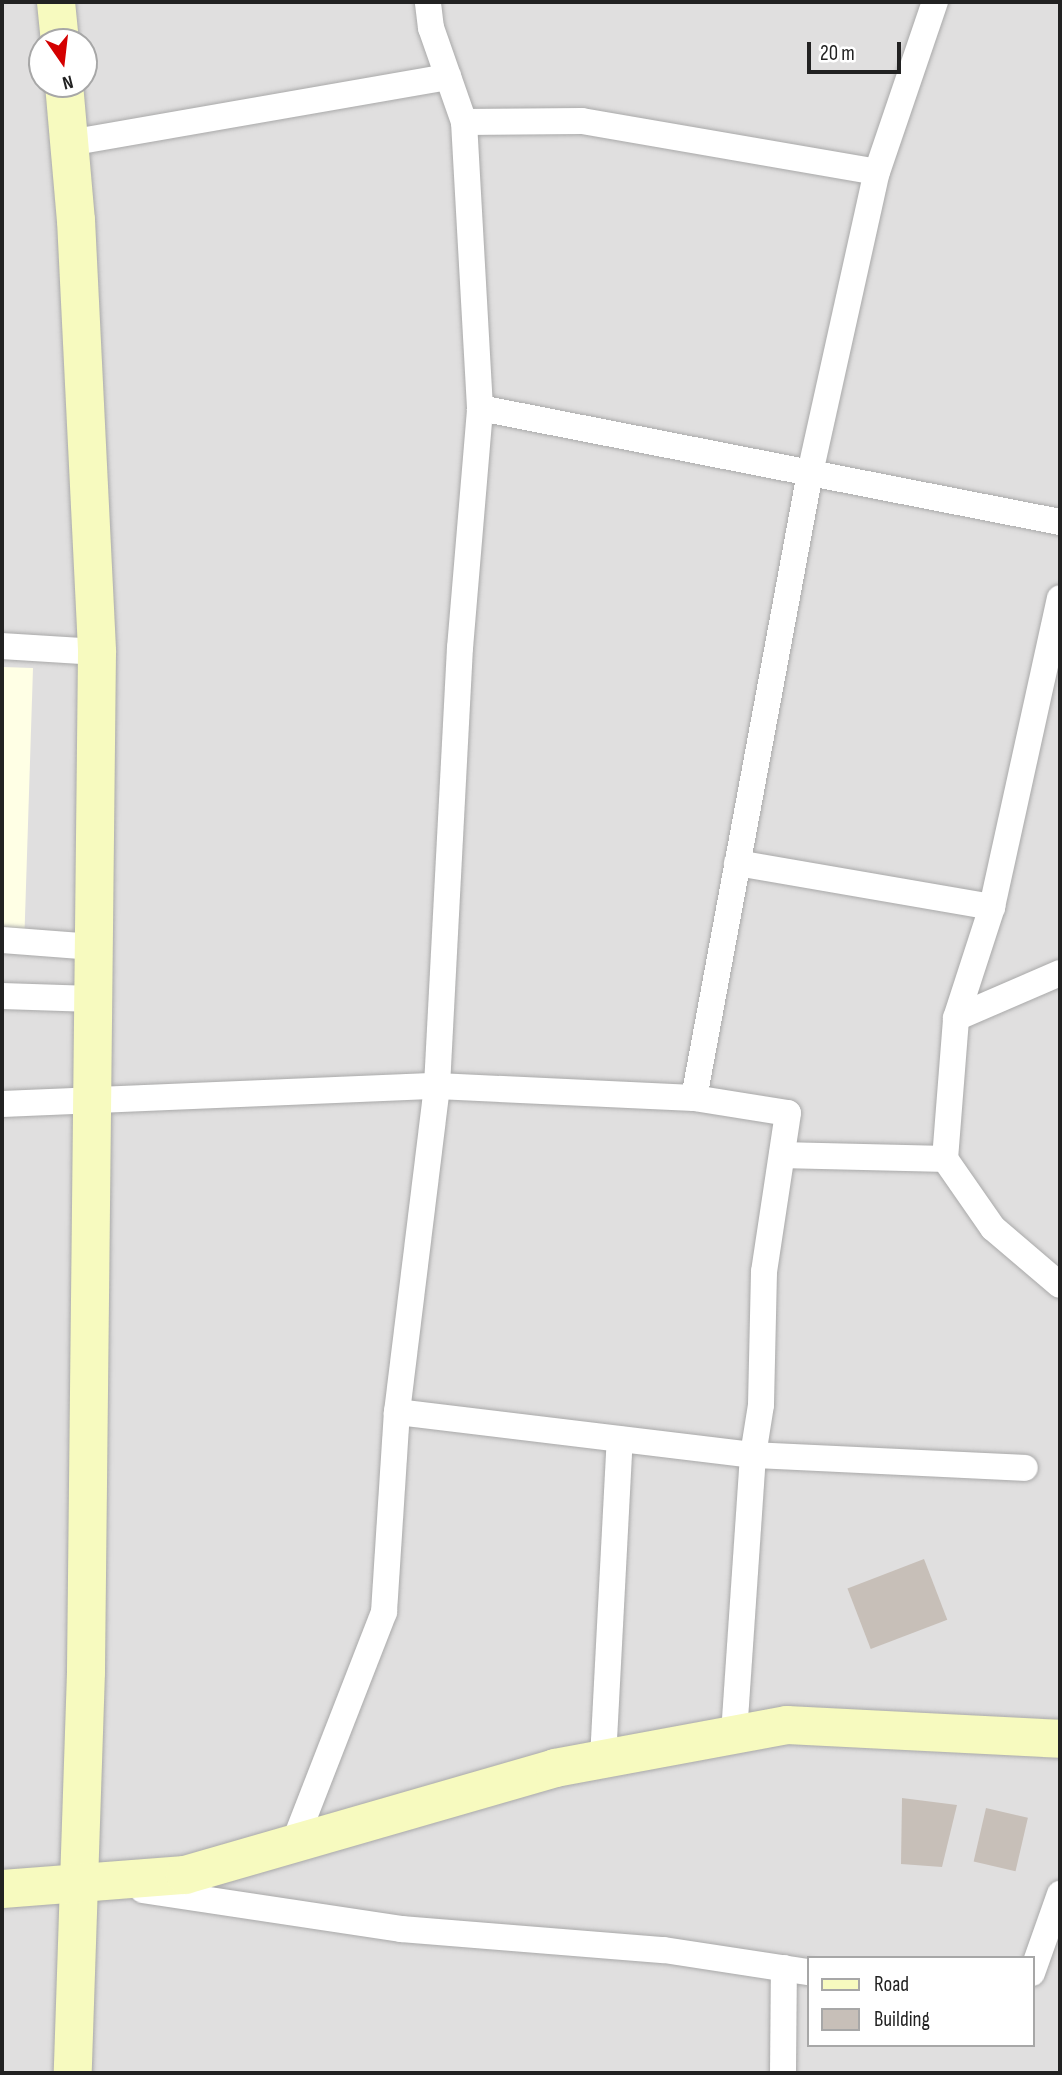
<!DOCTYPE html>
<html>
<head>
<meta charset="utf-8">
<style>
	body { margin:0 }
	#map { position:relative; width:1062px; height:2075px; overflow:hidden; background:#f2efe9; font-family:"Sofia Sans Condensed",sans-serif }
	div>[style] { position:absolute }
	.residential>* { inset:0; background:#e0dfdf }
	.education>* { inset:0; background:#ffffe5 }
	.building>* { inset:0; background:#c7bfb8; transform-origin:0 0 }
	.roads { filter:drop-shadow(0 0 2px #a9a9a9) drop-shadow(0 0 2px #a9a9a9) }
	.street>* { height:26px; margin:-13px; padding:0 13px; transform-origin:13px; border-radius:13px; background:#fff }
	.secondary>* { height:38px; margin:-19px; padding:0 19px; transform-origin:19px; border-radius:19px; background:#f7fabf }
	span { translate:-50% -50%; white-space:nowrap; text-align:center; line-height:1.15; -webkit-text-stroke:7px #fff; paint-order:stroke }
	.frame { position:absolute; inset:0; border:4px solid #222; pointer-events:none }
	.legend { position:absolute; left:807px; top:1956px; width:228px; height:91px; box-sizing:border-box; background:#fff; border:2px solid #a7a7a7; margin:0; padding:9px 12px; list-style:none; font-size:21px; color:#222 }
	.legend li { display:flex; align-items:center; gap:14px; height:35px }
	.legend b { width:35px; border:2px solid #a7a7a7 }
	.north { position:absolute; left:28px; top:28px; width:70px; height:70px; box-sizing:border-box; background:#fff; border:2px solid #a7a7a7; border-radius:50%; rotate:166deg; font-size:19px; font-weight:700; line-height:28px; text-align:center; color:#222 }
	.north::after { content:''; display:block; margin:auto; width:24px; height:32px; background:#d40000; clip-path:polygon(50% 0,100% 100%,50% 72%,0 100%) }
	.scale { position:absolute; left:807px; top:42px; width:94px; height:32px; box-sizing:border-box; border:4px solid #222; border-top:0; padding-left:9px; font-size:21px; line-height:24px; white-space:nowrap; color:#222; -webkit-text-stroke:5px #fff; paint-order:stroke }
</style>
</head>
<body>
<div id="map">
	<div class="residential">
		<i style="clip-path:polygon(evenodd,2px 2px,1060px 2px,1060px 2073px,2px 2073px,2px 2px,42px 42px,84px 42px,84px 84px,42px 84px,42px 42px,2px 2px,808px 1958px,1032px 1958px,1032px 2045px,808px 2045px,808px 1958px)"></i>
	</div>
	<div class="education">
		<i style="clip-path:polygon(2px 667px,33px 668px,24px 948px,2px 949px)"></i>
	</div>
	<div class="building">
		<i style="left:924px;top:1559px;width:65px;height:82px;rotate:69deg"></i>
		<i style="clip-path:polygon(902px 1798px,957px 1805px,942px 1867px,901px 1864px)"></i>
		<i style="left:986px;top:1808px;width:43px;height:55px;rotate:13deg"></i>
	</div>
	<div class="roads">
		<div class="street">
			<i style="left:464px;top:122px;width:118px;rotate:-0.5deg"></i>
			<i style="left:582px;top:121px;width:299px;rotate:9.8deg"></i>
			<i style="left:69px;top:143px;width:385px;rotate:-9.9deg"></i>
			<i style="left:480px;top:408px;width:591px;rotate:11.12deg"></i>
			<i style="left:2px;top:646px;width:95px;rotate:3.6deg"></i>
			<i style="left:737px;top:863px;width:259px;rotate:9.8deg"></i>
			<i style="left:2px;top:940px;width:92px;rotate:4.4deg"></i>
			<i style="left:2px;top:996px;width:91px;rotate:1.9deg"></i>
			<i style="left:956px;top:1018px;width:113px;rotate:-23.4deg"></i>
			<i style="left:694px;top:1098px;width:636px;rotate:-79.49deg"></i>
			<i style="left:810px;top:473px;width:308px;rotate:-77.5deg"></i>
			<i style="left:877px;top:172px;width:180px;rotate:-71.2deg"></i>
			<i style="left:2px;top:1104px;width:435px;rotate:-2.4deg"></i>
			<i style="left:437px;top:1086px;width:257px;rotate:2.7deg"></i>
			<i style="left:694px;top:1098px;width:95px;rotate:9.1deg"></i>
			<i style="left:788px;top:1113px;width:161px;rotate:98.6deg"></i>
			<i style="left:764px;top:1272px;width:133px;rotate:91.3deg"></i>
			<i style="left:761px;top:1405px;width:51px;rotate:99.1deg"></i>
			<i style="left:753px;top:1455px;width:281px;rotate:93.9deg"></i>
			<i style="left:782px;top:1155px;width:163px;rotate:1.4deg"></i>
			<i style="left:945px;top:1159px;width:84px;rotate:55.2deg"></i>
			<i style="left:993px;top:1228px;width:88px;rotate:40.4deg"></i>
			<i style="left:945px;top:1159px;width:141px;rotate:-85.5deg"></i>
			<i style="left:956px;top:1018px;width:117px;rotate:-72deg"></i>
			<i style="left:992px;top:907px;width:316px;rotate:-77.6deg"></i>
			<i style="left:397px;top:1412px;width:359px;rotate:6.9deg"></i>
			<i style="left:753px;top:1455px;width:272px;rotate:2.7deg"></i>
			<i style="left:603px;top:1759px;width:320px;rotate:-87deg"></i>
			<i style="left:294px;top:1843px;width:248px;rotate:-68.7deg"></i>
			<i style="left:384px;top:1612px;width:200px;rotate:-86.3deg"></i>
			<i style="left:397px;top:1412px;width:328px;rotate:-83deg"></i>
			<i style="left:437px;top:1086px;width:439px;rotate:-87deg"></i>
			<i style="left:460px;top:648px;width:241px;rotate:-85.2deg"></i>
			<i style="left:480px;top:408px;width:286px;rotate:-93.2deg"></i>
			<i style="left:464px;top:122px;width:100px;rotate:-109.3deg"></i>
			<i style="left:431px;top:28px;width:26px;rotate:-97deg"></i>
			<i style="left:143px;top:1890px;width:261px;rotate:8.6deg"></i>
			<i style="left:401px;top:1929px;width:264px;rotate:4.6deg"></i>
			<i style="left:664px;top:1950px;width:146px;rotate:8.7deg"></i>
			<i style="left:1032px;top:1973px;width:84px;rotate:-70.5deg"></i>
			<i style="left:783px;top:2073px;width:105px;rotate:-89.5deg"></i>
		</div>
		<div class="secondary">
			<i style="left:56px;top:2px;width:40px;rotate:84.3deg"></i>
			<i style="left:64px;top:84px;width:137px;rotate:85deg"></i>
			<i style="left:76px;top:220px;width:433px;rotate:87.2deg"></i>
			<i style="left:97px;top:652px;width:1020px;rotate:90.62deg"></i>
			<i style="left:86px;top:1672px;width:401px;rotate:91.9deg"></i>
			<i style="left:2px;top:1889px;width:184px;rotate:-4.4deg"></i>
			<i style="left:185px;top:1875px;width:385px;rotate:-16.1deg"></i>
			<i style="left:555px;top:1768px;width:236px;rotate:-10.5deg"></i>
			<i style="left:787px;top:1725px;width:273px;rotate:2.9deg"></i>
		</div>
	</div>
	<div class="frame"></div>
	<ul class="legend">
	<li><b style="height:9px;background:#f7fabf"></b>Road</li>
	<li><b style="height:19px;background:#c7bfb8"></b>Building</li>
	</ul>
	<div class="north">N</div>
	<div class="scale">20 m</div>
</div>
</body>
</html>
